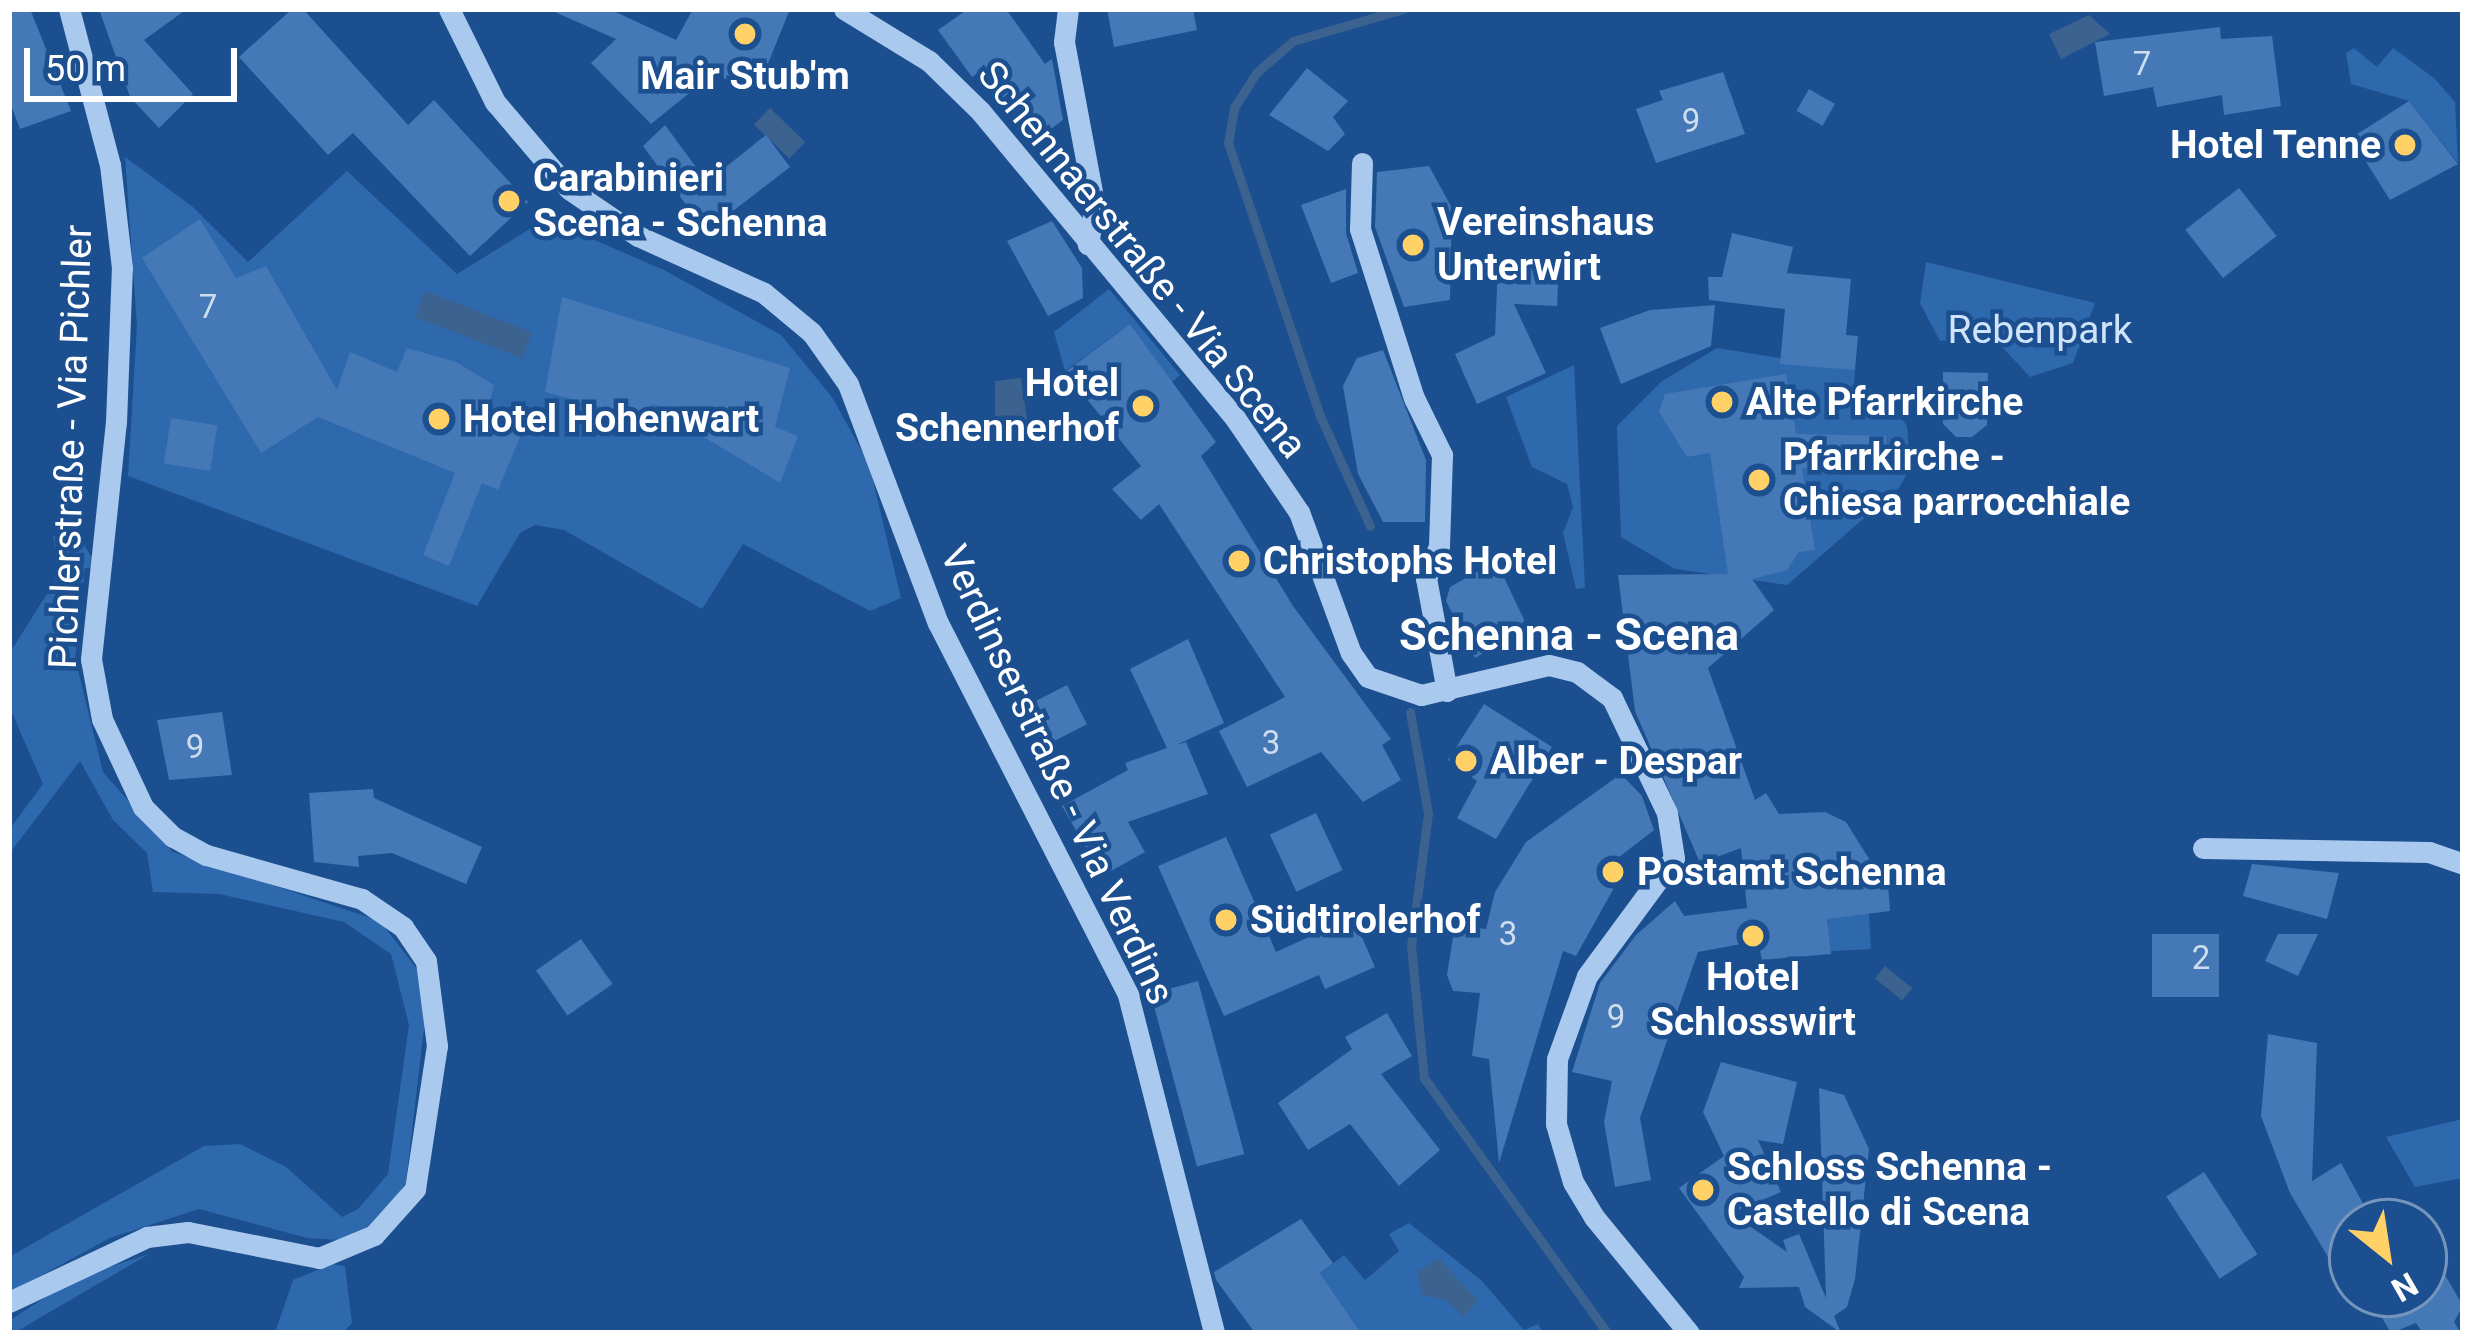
<!DOCTYPE html>
<html>
<head>
<meta charset="utf-8">
<style>
	body { margin:0 }
	#map { position:relative; width:2472px; height:1342px; overflow:hidden; background:#1b4f8f; font-family:Roboto,sans-serif }
	div>[style] { position:absolute }
	.green>* { inset:0; background:#2e69ad; transform-origin:0 0 }
	.water>* { inset:0; background:#3c6290; transform-origin:0 0 }
	.stream>* { height:9px; margin:-4.5px; padding:0 4.5px; transform-origin:4.5px; border-radius:4.5px; background:#3c6290 }
	.building>* { inset:0; background:#4478b7; transform-origin:0 0 }
	.minor>* { height:21px; margin:-10.5px; padding:0 10.5px; transform-origin:10.5px; border-radius:10.5px; background:#a9c9ee }
	.dots>* { width:33px; height:33px; translate:-50% -50%; box-sizing:border-box; border:6px solid #1b4f8f; border-radius:50% }
	span { translate:-50% -50%; white-space:nowrap; text-align:center; line-height:1.15; -webkit-text-stroke:9px #1b4f8f; paint-order:stroke }
	.number-label { font-size:33px; color:#d0dded }
	.number-label span { -webkit-text-stroke-width:0 }
	.poi-label { font-size:39px; color:#fff; font-weight:700 }
	.right { translate:-100% -50%; text-align:right }
	.left { translate:0 -50%; text-align:left }
	.street-label { font-size:39px; color:#fff }
	.park-label { font-size:39px; color:#cfe3fa }
	.quarter-label { font-size:45px; color:#fff; font-weight:700 }
	.frame { position:absolute; inset:0; border:12px solid #fff; pointer-events:none }
	.north { position:absolute; left:2328px; top:1198px; width:120px; height:120px; box-sizing:border-box; background:#1b4f8f; border:3px solid #7695bc; border-radius:50%; rotate:150deg; font-size:33px; font-weight:700; line-height:48px; text-align:center; color:#fff }
	.north::after { content:''; display:block; margin:auto; width:42px; height:54px; background:#ffd166; clip-path:polygon(50% 0,100% 100%,50% 72%,0 100%) }
	.scale { position:absolute; left:24px; top:48px; width:213px; height:54px; box-sizing:border-box; border:6px solid #fff; border-top:0; padding-left:15px; font-size:36px; line-height:42px; white-space:nowrap; color:#fff; -webkit-text-stroke:9px #1b4f8f; paint-order:stroke }
</style>
</head>
<body>
<div id="map">
	<div class="green">
		<i style="clip-path:polygon(2354px 48px,2377px 67px,2393px 48px,2434px 78px,2455px 102px,2458px 163px,2409px 101px,2351px 84px,2346px 53px)"></i>
		<i style="clip-path:polygon(125px 157px,193px 207px,248px 262px,347px 171px,457px 274px,546px 219px,664px 270px,781px 335px,832px 397px,869px 464px,901px 598px,870px 611px,743px 544px,702px 609px,564px 530px,535px 525px,520px 533px,477px 606px,128px 476px,137px 326px)"></i>
		<i style="clip-path:polygon(1926px 262px,2095px 303px,2073px 363px,2030px 377px,1992px 336px,1940px 341px,1920px 303px)"></i>
		<i style="clip-path:polygon(1109px 289px,1180px 375px,1172px 382px,1130px 324px,1065px 371px,1054px 332px)"></i>
		<i style="clip-path:polygon(1717px 348px,1855px 370px,1854px 385px,1881px 392px,1907px 426px,1910px 468px,1899px 488px,1787px 585px,1675px 569px,1621px 537px,1617px 426px,1662px 381px)"></i>
		<i style="clip-path:polygon(1574px 365px,1585px 588px,1576px 589px,1563px 533px,1573px 507px,1567px 484px,1532px 467px,1506px 397px)"></i>
		<i style="clip-path:polygon(74px 529px,98px 567px,85px 568px,75px 658px,103px 772px,173px 852px,380px 921px,420px 973px,426px 1011px,406px 1182px,384px 1219px,339px 1240px,307px 1238px,199px 1209px,110px 1238px,9px 1293px,9px 1257px,204px 1146px,240px 1144px,286px 1167px,342px 1217px,358px 1209px,388px 1174px,409px 1025px,391px 954px,344px 922px,219px 894px,153px 892px,147px 853px,113px 820px,80px 761px,9px 854px,9px 830px,43px 784px,9px 706px,9px 654px,62px 570px,53px 537px)"></i>
		<i style="left:1869px;top:913px;width:36px;height:42px;rotate:87deg"></i>
		<i style="clip-path:polygon(2463px 1119px,2463px 1178px,2415px 1187px,2386px 1137px)"></i>
		<i style="clip-path:polygon(1409px 1223px,1482px 1281px,1524px 1330px,1538px 1324px,1543px 1333px,1361px 1333px,1320px 1273px,1344px 1255px,1365px 1280px,1399px 1251px,1389px 1234px)"></i>
		<i style="clip-path:polygon(149px 1254px,14px 1333px,9px 1333px,9px 1321px,73px 1279px)"></i>
		<i style="clip-path:polygon(332px 1264px,345px 1266px,352px 1323px,343px 1333px,275px 1333px,293px 1280px)"></i>
	</div>
	<div class="water">
		<i style="clip-path:polygon(2089px 15px,2110px 34px,2061px 59px,2049px 34px)"></i>
		<i style="left:770px;top:108px;width:49px;height:23px;rotate:44deg"></i>
		<i style="left:425px;top:291px;width:115px;height:28px;rotate:21deg"></i>
		<i style="clip-path:polygon(1021px 378px,1028px 425px,995px 424px,995px 381px)"></i>
		<i style="left:1885px;top:966px;width:35px;height:16px;rotate:39deg"></i>
		<i style="clip-path:polygon(1439px 1258px,1478px 1301px,1463px 1317px,1447px 1300px,1422px 1295px,1417px 1272px)"></i>
	</div>
	<div class="stream">
		<i style="left:1370px;top:526px;width:121px;rotate:-114.4deg"></i>
		<i style="left:1320px;top:416px;width:288px;rotate:-108.6deg"></i>
		<i style="left:1228px;top:143px;width:36px;rotate:-80deg"></i>
		<i style="left:1234px;top:108px;width:41px;rotate:-57.8deg"></i>
		<i style="left:1256px;top:73px;width:49px;rotate:-40.9deg"></i>
		<i style="left:1293px;top:41px;width:115px;rotate:-16.2deg"></i>
		<i style="left:1410px;top:712px;width:103px;rotate:79.9deg"></i>
		<i style="left:1428px;top:813px;width:134px;rotate:97.3deg"></i>
		<i style="left:1411px;top:946px;width:133px;rotate:84.4deg"></i>
		<i style="left:1424px;top:1078px;width:314px;rotate:54.3deg"></i>
	</div>
	<div class="building">
		<i style="clip-path:polygon(9px 9px,30px 9px,71px 111px,20px 129px,9px 100px)"></i>
		<i style="clip-path:polygon(99px 9px,187px 9px,144px 40px,193px 94px,159px 128px,130px 97px)"></i>
		<i style="clip-path:polygon(292px 9px,303px 9px,408px 125px,434px 100px,528px 202px,470px 256px,353px 133px,328px 155px,239px 57px)"></i>
		<i style="clip-path:polygon(548px 9px,609px 9px,676px 40px,693px 9px,790px 9px,757px 91px,713px 74px,651px 124px,591px 63px,616px 39px)"></i>
		<i style="clip-path:polygon(968px 9px,1006px 9px,1045px 64px,1052px 59px,1063px 120px,1032px 143px,983px 69px,972px 77px,938px 30px)"></i>
		<i style="clip-path:polygon(1107px 9px,1193px 9px,1197px 30px,1114px 47px)"></i>
		<i style="clip-path:polygon(2220px 27px,2221px 39px,2272px 36px,2281px 106px,2224px 115px,2222px 95px,2157px 107px,2153px 87px,2104px 96px,2095px 42px)"></i>
		<i style="clip-path:polygon(1307px 68px,1348px 101px,1333px 117px,1345px 134px,1328px 151px,1269px 115px)"></i>
		<i style="clip-path:polygon(1723px 72px,1745px 134px,1656px 163px,1636px 109px,1663px 100px,1659px 91px)"></i>
		<i style="left:1809px;top:89px;width:30px;height:25px;rotate:30deg"></i>
		<i style="clip-path:polygon(2409px 101px,2458px 164px,2390px 200px,2351px 138px)"></i>
		<i style="clip-path:polygon(665px 125px,707px 182px,766px 135px,790px 167px,706px 232px,643px 146px)"></i>
		<i style="clip-path:polygon(1429px 166px,1452px 208px,1450px 300px,1404px 307px,1375px 227px,1377px 172px)"></i>
		<i style="left:2239px;top:188px;width:61px;height:68px;rotate:52deg"></i>
		<i style="clip-path:polygon(1346px 189px,1346px 233px,1358px 273px,1331px 283px,1301px 205px)"></i>
		<i style="clip-path:polygon(200px 219px,236px 278px,266px 266px,337px 390px,350px 352px,397px 372px,407px 348px,456px 362px,494px 385px,488px 409px,525px 425px,498px 490px,482px 483px,449px 566px,423px 555px,455px 473px,318px 417px,261px 453px,142px 258px)"></i>
		<i style="clip-path:polygon(1052px 221px,1082px 268px,1083px 298px,1048px 316px,1007px 241px)"></i>
		<i style="clip-path:polygon(1732px 233px,1793px 247px,1787px 273px,1851px 279px,1846px 335px,1858px 336px,1855px 370px,1780px 364px,1785px 309px,1709px 300px,1708px 277px,1722px 277px)"></i>
		<i style="clip-path:polygon(1498px 264px,1559px 266px,1557px 306px,1514px 304px,1546px 373px,1477px 404px,1455px 354px,1495px 335px)"></i>
		<i style="clip-path:polygon(562px 297px,790px 368px,775px 427px,798px 436px,780px 483px,699px 434px,703px 418px,652px 404px,645px 419px,545px 392px)"></i>
		<i style="clip-path:polygon(1715px 305px,1711px 346px,1621px 384px,1600px 328px,1650px 310px)"></i>
		<i style="clip-path:polygon(1130px 324px,1216px 442px,1201px 456px,1293px 606px,1391px 739px,1382px 745px,1401px 780px,1363px 802px,1321px 752px,1247px 787px,1219px 731px,1285px 697px,1159px 504px,1141px 520px,1112px 489px,1141px 466px,1065px 372px)"></i>
		<i style="clip-path:polygon(1383px 350px,1426px 460px,1425px 522px,1383px 522px,1358px 474px,1343px 386px,1357px 358px)"></i>
		<i style="clip-path:polygon(1943px 372px,1988px 373px,1987px 425px,1972px 437px,1956px 437px,1943px 424px)"></i>
		<i style="clip-path:polygon(1786px 374px,1796px 434px,1886px 436px,1885px 470px,1802px 468px,1815px 550px,1799px 552px,1787px 570px,1752px 579px,1774px 610px,1708px 668px,1755px 800px,1766px 793px,1779px 814px,1825px 812px,1846px 822px,1876px 870px,1887px 869px,1890px 911px,1827px 919px,1831px 954px,1762px 960px,1758px 941px,1698px 952px,1640px 1118px,1651px 1180px,1615px 1187px,1604px 1122px,1612px 1081px,1572px 1072px,1600px 983px,1636px 935px,1675px 901px,1684px 916px,1747px 908px,1741px 848px,1700px 863px,1635px 711px,1618px 575px,1728px 574px,1710px 453px,1687px 457px,1659px 412px,1665px 394px)"></i>
		<i style="left:171px;top:418px;width:47px;height:46px;rotate:9deg"></i>
		<i style="clip-path:polygon(1484px 568px,1502px 573px,1527px 626px,1475px 658px,1446px 601px,1450px 587px)"></i>
		<i style="clip-path:polygon(1188px 639px,1224px 723px,1176px 745px,1186px 742px,1208px 794px,1128px 822px,1145px 852px,1102px 876px,1062px 806px,1128px 770px,1125px 763px,1167px 748px,1130px 669px)"></i>
		<i style="left:1067px;top:685px;width:44px;height:50px;rotate:63deg"></i>
		<i style="clip-path:polygon(1484px 704px,1552px 747px,1496px 839px,1457px 818px,1477px 781px,1448px 760px)"></i>
		<i style="clip-path:polygon(222px 712px,232px 775px,169px 780px,157px 720px)"></i>
		<i style="clip-path:polygon(1621px 774px,1642px 796px,1654px 830px,1610px 864px,1624px 870px,1576px 956px,1563px 951px,1499px 1163px,1489px 1059px,1472px 1056px,1480px 993px,1453px 991px,1447px 975px,1455px 925px,1486px 929px,1495px 892px,1526px 842px)"></i>
		<i style="clip-path:polygon(373px 789px,374px 798px,482px 847px,466px 884px,392px 853px,358px 856px,359px 867px,314px 862px,309px 793px)"></i>
		<i style="left:1316px;top:813px;width:63px;height:51px;rotate:65deg"></i>
		<i style="clip-path:polygon(1226px 837px,1276px 952px,1353px 917px,1375px 967px,1325px 989px,1319px 975px,1224px 1016px,1158px 866px)"></i>
		<i style="clip-path:polygon(2252px 864px,2339px 873px,2327px 919px,2243px 896px)"></i>
		<i style="left:2152px;top:934px;width:67px;height:63px"></i>
		<i style="clip-path:polygon(2278px 934px,2318px 934px,2298px 976px,2265px 961px)"></i>
		<i style="left:581px;top:939px;width:55px;height:55px;rotate:55deg"></i>
		<i style="left:1198px;top:981px;width:179px;height:49px;rotate:75deg"></i>
		<i style="clip-path:polygon(1387px 1013px,1412px 1056px,1381px 1074px,1440px 1150px,1399px 1186px,1350px 1124px,1308px 1150px,1278px 1103px,1352px 1049px,1345px 1037px)"></i>
		<i style="clip-path:polygon(2268px 1034px,2317px 1043px,2312px 1181px,2341px 1163px,2373px 1222px,2352px 1222px,2352px 1249px,2336px 1257px,2328px 1257px,2290px 1193px,2261px 1116px)"></i>
		<i style="clip-path:polygon(1721px 1062px,1797px 1082px,1783px 1144px,1758px 1140px,1781px 1192px,1731px 1213px,1787px 1252px,1783px 1240px,1799px 1234px,1826px 1298px,1819px 1088px,1844px 1095px,1869px 1149px,1855px 1279px,1847px 1307px,1834px 1316px,1841px 1333px,1805px 1307px,1799px 1287px,1739px 1288px,1744px 1277px,1679px 1188px,1724px 1156px,1703px 1112px)"></i>
		<i style="left:2204px;top:1172px;width:98px;height:45px;rotate:57deg"></i>
		<i style="clip-path:polygon(1301px 1219px,1333px 1263px,1320px 1273px,1361px 1333px,1255px 1333px,1216px 1280px,1214px 1272px)"></i>
		<i style="clip-path:polygon(2424px 1239px,2463px 1306px,2454px 1322px,2461px 1333px,2423px 1333px,2416px 1323px,2391px 1333px,2368px 1294px,2424px 1294px)"></i>
	</div>
	<div class="minor">
		<i style="left:449px;top:9px;width:104px;rotate:63.7deg"></i>
		<i style="left:495px;top:102px;width:114px;rotate:49.6deg"></i>
		<i style="left:569px;top:189px;width:83px;rotate:34.3deg"></i>
		<i style="left:638px;top:236px;width:138px;rotate:24.3deg"></i>
		<i style="left:764px;top:293px;width:62px;rotate:39.8deg"></i>
		<i style="left:812px;top:333px;width:62px;rotate:54.8deg"></i>
		<i style="left:848px;top:384px;width:255px;rotate:69.4deg"></i>
		<i style="left:938px;top:623px;width:418px;rotate:62.9deg"></i>
		<i style="left:1128px;top:995px;width:349px;rotate:75.7deg"></i>
		<i style="left:844px;top:9px;width:100px;rotate:31.5deg"></i>
		<i style="left:929px;top:61px;width:73px;rotate:44.4deg"></i>
		<i style="left:981px;top:112px;width:398px;rotate:50.3deg"></i>
		<i style="left:1235px;top:418px;width:114px;rotate:55.8deg"></i>
		<i style="left:1299px;top:512px;width:150px;rotate:69.8deg"></i>
		<i style="left:1351px;top:653px;width:29px;rotate:55deg"></i>
		<i style="left:1368px;top:677px;width:56px;rotate:18.8deg"></i>
		<i style="left:1421px;top:695px;width:131px;rotate:-13.2deg"></i>
		<i style="left:1549px;top:665px;width:29px;rotate:14deg"></i>
		<i style="left:1577px;top:672px;width:44px;rotate:36.6deg"></i>
		<i style="left:1612px;top:698px;width:127px;rotate:64.4deg"></i>
		<i style="left:1667px;top:813px;width:46px;rotate:81.2deg"></i>
		<i style="left:1674px;top:858px;width:147px;rotate:126.4deg"></i>
		<i style="left:1587px;top:976px;width:88px;rotate:109.9deg"></i>
		<i style="left:1557px;top:1059px;width:65px;rotate:90.9deg"></i>
		<i style="left:1556px;top:1124px;width:60px;rotate:73.7deg"></i>
		<i style="left:1573px;top:1182px;width:41px;rotate:59deg"></i>
		<i style="left:1594px;top:1217px;width:150px;rotate:50.7deg"></i>
		<i style="left:1068px;top:9px;width:33px;rotate:97deg"></i>
		<i style="left:1064px;top:42px;width:168px;rotate:79.4deg"></i>
		<i style="left:1095px;top:207px;width:38px;rotate:101deg"></i>
		<i style="left:1362px;top:163px;width:66px;rotate:91.7deg"></i>
		<i style="left:1360px;top:229px;width:177px;rotate:72.3deg"></i>
		<i style="left:1414px;top:398px;width:64px;rotate:63.8deg"></i>
		<i style="left:1442px;top:455px;width:91px;rotate:91.9deg"></i>
		<i style="left:1439px;top:546px;width:35px;rotate:112deg"></i>
		<i style="left:1426px;top:578px;width:115px;rotate:79.5deg"></i>
		<i style="left:2203px;top:848px;width:226px;rotate:1deg"></i>
		<i style="left:2429px;top:852px;width:36px;rotate:19deg"></i>
		<i style="left:9px;top:1302px;width:153px;rotate:-25.2deg"></i>
		<i style="left:147px;top:1237px;width:41px;rotate:-7deg"></i>
		<i style="left:188px;top:1232px;width:134px;rotate:11.2deg"></i>
		<i style="left:319px;top:1258px;width:60px;rotate:-22.7deg"></i>
		<i style="left:374px;top:1235px;width:62px;rotate:-48.3deg"></i>
		<i style="left:415px;top:1189px;width:145px;rotate:-81.3deg"></i>
		<i style="left:437px;top:1046px;width:86px;rotate:-97.4deg"></i>
		<i style="left:426px;top:961px;width:41px;rotate:-124.1deg"></i>
		<i style="left:403px;top:927px;width:50px;rotate:-145.7deg"></i>
		<i style="left:362px;top:899px;width:162px;rotate:-164.2deg"></i>
		<i style="left:206px;top:855px;width:38px;rotate:-151deg"></i>
		<i style="left:173px;top:837px;width:42px;rotate:-135deg"></i>
		<i style="left:143px;top:807px;width:97px;rotate:-115deg"></i>
		<i style="left:102px;top:719px;width:61px;rotate:-100.4deg"></i>
		<i style="left:91px;top:659px;width:238px;rotate:-84deg"></i>
		<i style="left:116px;top:422px;width:154px;rotate:-87.8deg"></i>
		<i style="left:122px;top:268px;width:104px;rotate:-96.6deg"></i>
		<i style="left:110px;top:165px;width:161px;rotate:-104.7deg"></i>
	</div>
	<div class="dots">
		<i style="left:745px;top:34px;background:#ffd166"></i>
		<i style="left:2405px;top:145px;background:#ffd166"></i>
		<i style="left:509px;top:201px;background:#ffd166"></i>
		<i style="left:1413px;top:245px;background:#ffd166"></i>
		<i style="left:1722px;top:402px;background:#ffd166"></i>
		<i style="left:1143px;top:406px;background:#ffd166"></i>
		<i style="left:439px;top:419px;background:#ffd166"></i>
		<i style="left:1759px;top:480px;background:#ffd166"></i>
		<i style="left:1239px;top:561px;background:#ffd166"></i>
		<i style="left:1466px;top:761px;background:#ffd166"></i>
		<i style="left:1613px;top:872px;background:#ffd166"></i>
		<i style="left:1226px;top:920px;background:#ffd166"></i>
		<i style="left:1753px;top:936px;background:#ffd166"></i>
		<i style="left:1703px;top:1190px;background:#ffd166"></i>
	</div>
	<div class="number-label">
		<span style="left:2142px;top:64px">7</span>
		<span style="left:1691px;top:121px">9</span>
		<span style="left:208px;top:307px">7</span>
		<span style="left:1271px;top:743px">3</span>
		<span style="left:195px;top:747px">9</span>
		<span style="left:1508px;top:934px">3</span>
		<span style="left:2201px;top:958px">2</span>
		<span style="left:1616px;top:1017px">9</span>
	</div>
	<div class="poi-label">
		<span style="left:745px;top:76px">Mair Stub'm</span>
		<span class="right" style="left:2381px;top:145px">Hotel Tenne</span>
		<span class="left" style="left:533px;top:201px">Carabinieri<br>Scena - Schenna</span>
		<span class="left" style="left:1437px;top:245px">Vereinshaus<br>Unterwirt</span>
		<span class="right" style="left:1119px;top:406px">Hotel<br>Schennerhof</span>
		<span class="left" style="left:1746px;top:402px">Alte Pfarrkirche</span>
		<span class="left" style="left:463px;top:419px">Hotel Hohenwart</span>
		<span class="left" style="left:1783px;top:480px">Pfarrkirche -<br>Chiesa parrocchiale</span>
		<span class="left" style="left:1263px;top:561px">Christophs Hotel</span>
		<span class="left" style="left:1490px;top:761px">Alber - Despar</span>
		<span class="left" style="left:1637px;top:872px">Postamt Schenna</span>
		<span class="left" style="left:1250px;top:920px">Südtirolerhof</span>
		<span style="left:1753px;top:1000px">Hotel<br>Schlosswirt</span>
		<span class="left" style="left:1727px;top:1190px">Schloss Schenna -<br>Castello di Scena</span>
	</div>
	<div class="street-label">
		<span style="left:1142px;top:260px;rotate:51deg">Schennaerstraße - Via Scena</span>
		<span style="left:71px;top:447px;rotate:-88deg">Pichlerstraße - Via Pichler</span>
		<span style="left:1057px;top:775px;rotate:65deg">Verdinserstraße - Via Verdins</span>
	</div>
	<div class="park-label">
		<span style="left:2040px;top:330px">Rebenpark</span>
	</div>
	<div class="quarter-label">
		<span style="left:1569px;top:635px">Schenna - Scena</span>
	</div>
	<div class="frame"></div>
	<div class="north">N</div>
	<div class="scale">50 m</div>
</div>
</body>
</html>
